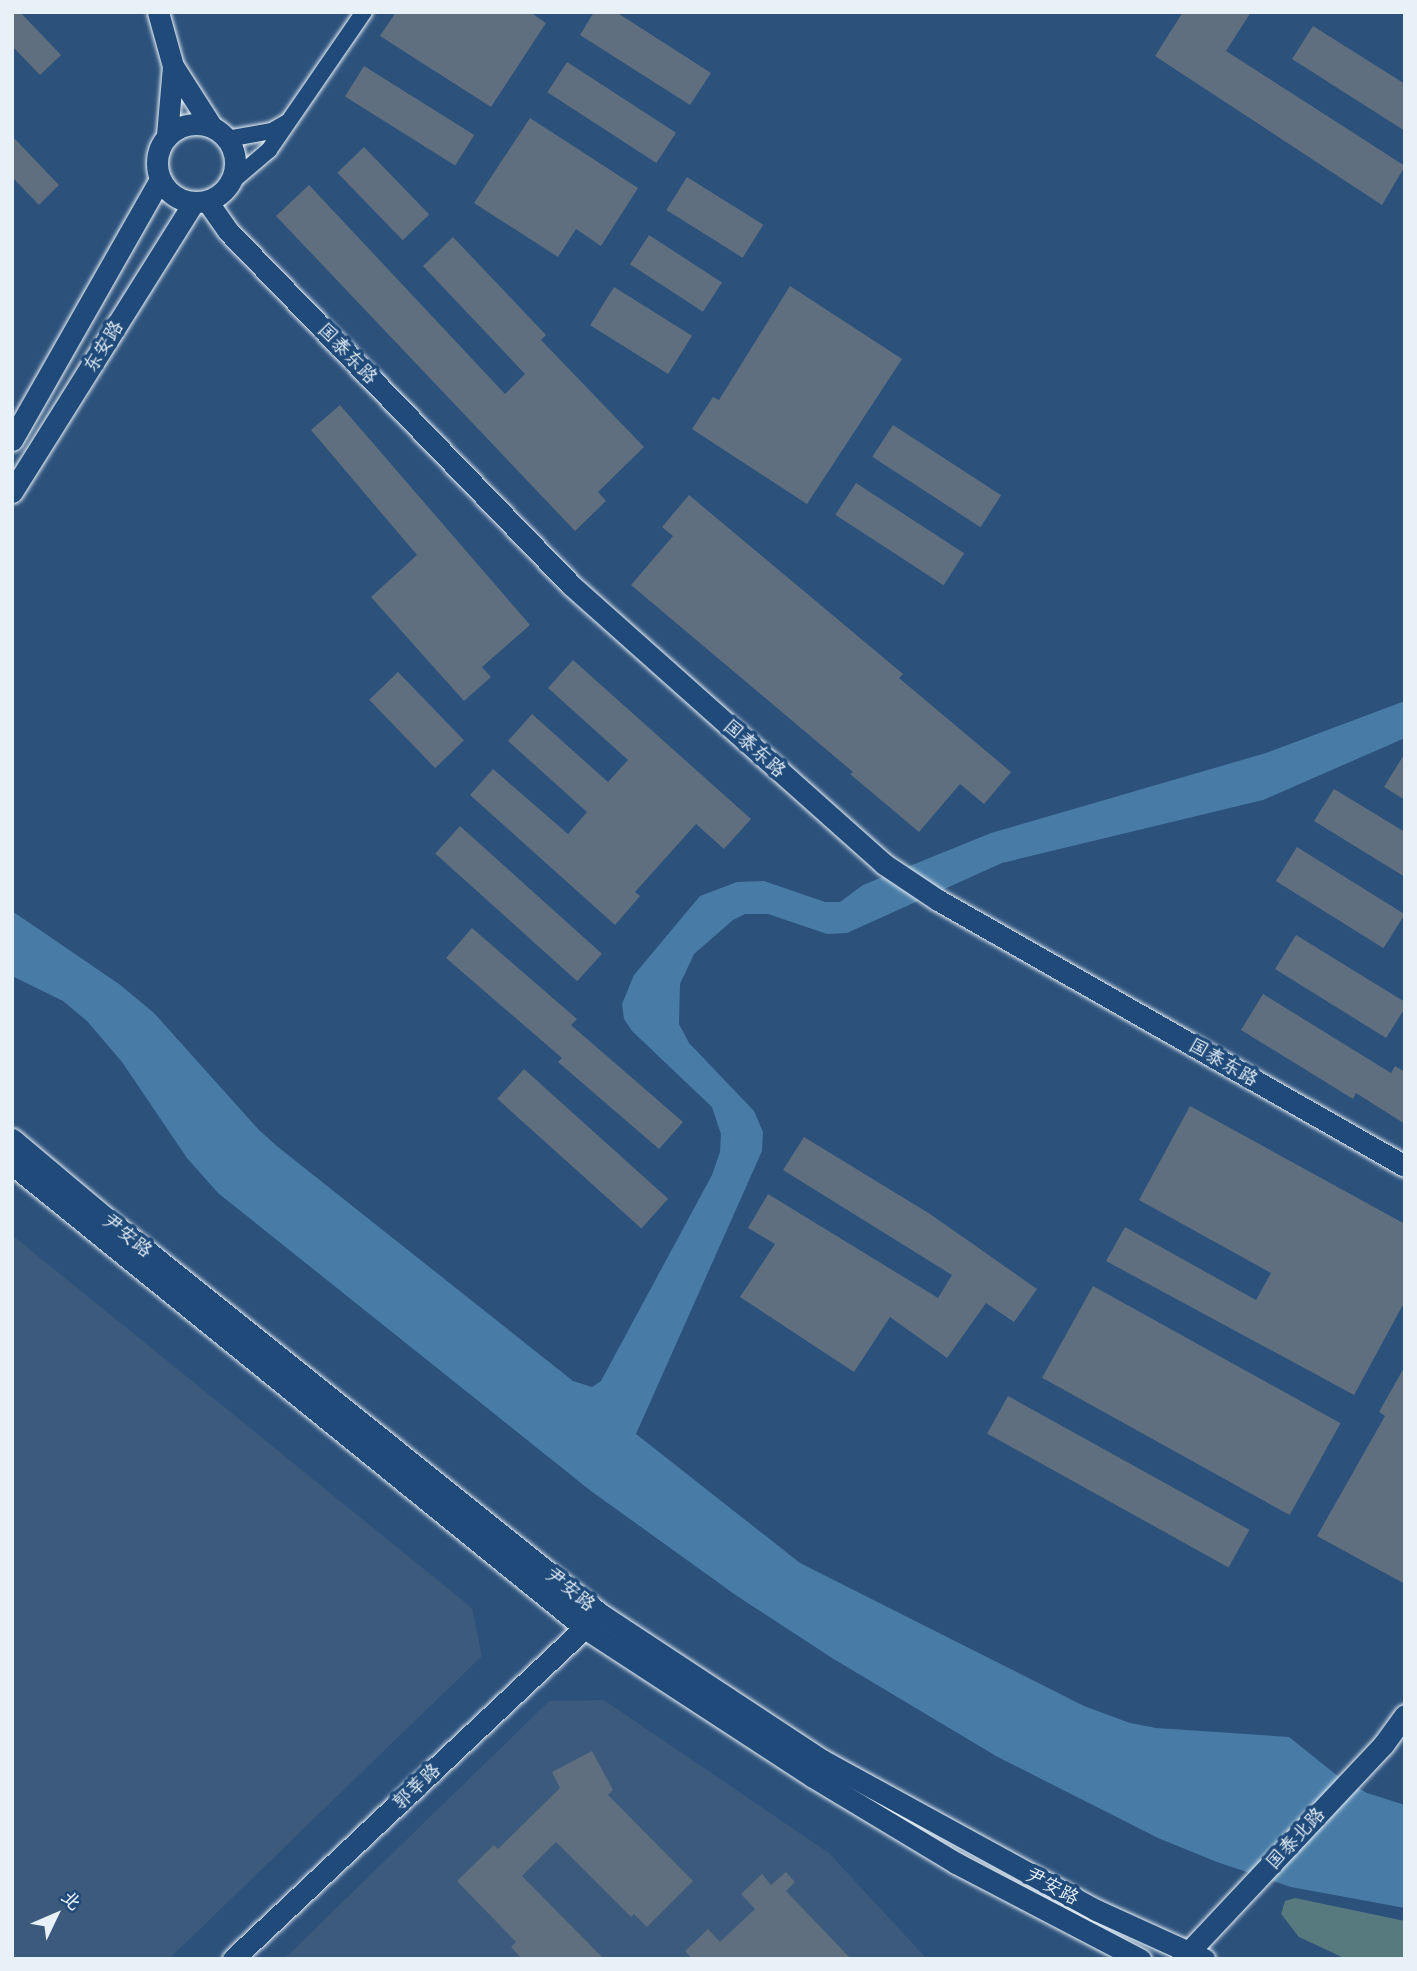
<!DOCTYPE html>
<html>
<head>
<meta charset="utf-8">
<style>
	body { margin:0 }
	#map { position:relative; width:1417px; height:1971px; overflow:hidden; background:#2c517b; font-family:"Comic Neue","LXGW WenKai TC",sans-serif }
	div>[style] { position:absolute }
	.built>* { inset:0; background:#3b5a7c }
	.green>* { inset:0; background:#577a7f }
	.water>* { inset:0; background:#487ca6 }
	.building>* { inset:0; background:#5f6f7f; transform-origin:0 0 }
	.roads { filter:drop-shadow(0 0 2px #e8f1f8) drop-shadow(0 0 2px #e8f1f8) }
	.street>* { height:16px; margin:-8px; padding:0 8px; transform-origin:8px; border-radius:8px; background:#1f4a7a }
	.secondary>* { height:21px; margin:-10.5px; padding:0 10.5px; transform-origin:10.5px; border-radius:10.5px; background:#1f4a7a }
	.secondary>.ring { margin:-10.5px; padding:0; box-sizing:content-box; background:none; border:21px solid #1f4a7a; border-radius:50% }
	span { translate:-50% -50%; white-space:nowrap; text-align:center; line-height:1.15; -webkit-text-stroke:7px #1f4a7a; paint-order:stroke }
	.street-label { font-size:19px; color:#e8f1f8 }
	.frame { position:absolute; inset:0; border:14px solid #e8f1f8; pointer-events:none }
	.north { position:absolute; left:21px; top:1880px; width:70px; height:70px; -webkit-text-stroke:5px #1f4a7a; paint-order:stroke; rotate:46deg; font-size:19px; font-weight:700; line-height:28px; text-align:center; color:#e8f1f8 }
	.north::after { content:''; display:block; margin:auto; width:24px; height:32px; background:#e8f1f8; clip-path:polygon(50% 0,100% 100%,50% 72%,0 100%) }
</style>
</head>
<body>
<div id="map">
	<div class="built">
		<i style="clip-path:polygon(12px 1235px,472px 1608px,482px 1656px,169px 1959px,12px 1959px)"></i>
		<i style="clip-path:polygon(604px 1700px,829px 1853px,927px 1959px,284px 1959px,549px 1701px)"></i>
	</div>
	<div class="green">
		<i style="clip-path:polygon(1295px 1898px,1405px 1921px,1405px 1959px,1346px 1959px,1299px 1937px,1281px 1914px,1285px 1901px)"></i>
	</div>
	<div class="water">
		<i style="clip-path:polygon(1405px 701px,1405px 738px,1263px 800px,1002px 863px,847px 933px,827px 934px,768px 914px,745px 914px,733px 920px,694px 954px,680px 984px,679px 1024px,689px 1043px,754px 1111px,763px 1132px,762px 1151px,636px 1434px,800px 1563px,1084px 1706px,1130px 1723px,1156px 1728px,1289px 1737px,1339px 1777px,1367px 1793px,1405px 1805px,1405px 1908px,1291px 1887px,1217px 1862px,1158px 1838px,996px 1756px,832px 1658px,737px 1596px,591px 1491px,218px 1193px,187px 1158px,122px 1062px,87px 1021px,63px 1001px,12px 976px,12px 911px,119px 984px,154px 1013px,259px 1130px,278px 1147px,573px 1381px,592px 1387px,601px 1381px,712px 1175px,720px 1152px,721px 1134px,712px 1107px,632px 1031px,624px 1019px,622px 1004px,634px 975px,700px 896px,737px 882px,764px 881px,825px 902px,840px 902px,863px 885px,991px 833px,1266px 753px)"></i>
	</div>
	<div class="building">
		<i style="clip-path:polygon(12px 12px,20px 12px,61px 55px,40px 75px,12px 46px)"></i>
		<i style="clip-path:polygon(396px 12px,530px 12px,546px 23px,491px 107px,380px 36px)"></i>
		<i style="clip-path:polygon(594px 12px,616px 12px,711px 73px,690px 105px,580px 35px)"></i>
		<i style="clip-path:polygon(1183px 12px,1251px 12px,1226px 51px,1405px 166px,1382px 205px,1155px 56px)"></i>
		<i style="clip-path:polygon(1313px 26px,1405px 84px,1405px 131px,1292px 59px)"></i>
		<i style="left:567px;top:62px;width:130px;height:36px;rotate:33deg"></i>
		<i style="left:364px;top:66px;width:130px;height:36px;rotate:32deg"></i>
		<i style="clip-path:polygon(530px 118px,638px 188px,601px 246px,576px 229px,558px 257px,474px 203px)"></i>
		<i style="clip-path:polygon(12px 136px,59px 185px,39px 205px,12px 177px)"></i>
		<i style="left:364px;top:147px;width:94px;height:37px;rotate:46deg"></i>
		<i style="left:687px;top:177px;width:90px;height:39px;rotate:32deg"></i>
		<i style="clip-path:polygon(309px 185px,505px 394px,525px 374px,423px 266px,453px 237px,546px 335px,541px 340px,644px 447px,598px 492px,606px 501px,575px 531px,276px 216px)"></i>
		<i style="left:649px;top:235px;width:87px;height:35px;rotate:33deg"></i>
		<i style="clip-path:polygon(790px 286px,902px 359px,807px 504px,692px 429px,713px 397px,719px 400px)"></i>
		<i style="left:614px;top:287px;width:92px;height:45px;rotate:32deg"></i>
		<i style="clip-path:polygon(340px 405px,530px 625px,482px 667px,491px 677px,464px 701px,371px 597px,417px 555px,311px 430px)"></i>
		<i style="left:893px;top:425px;width:129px;height:38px;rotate:33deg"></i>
		<i style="left:856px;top:483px;width:129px;height:38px;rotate:33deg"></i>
		<i style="clip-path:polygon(689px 495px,903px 674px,899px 678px,1011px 772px,984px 804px,960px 784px,919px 832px,850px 774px,853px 772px,631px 585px,673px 536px,662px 527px)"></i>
		<i style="clip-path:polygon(573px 660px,751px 819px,724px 849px,696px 824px,635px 892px,640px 896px,615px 925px,470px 795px,493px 769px,568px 834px,587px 812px,508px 741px,532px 714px,608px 782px,628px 760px,548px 688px)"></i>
		<i style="left:398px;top:672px;width:95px;height:40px;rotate:46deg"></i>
		<i style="clip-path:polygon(1405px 753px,1405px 800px,1384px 787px)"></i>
		<i style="clip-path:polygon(1334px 789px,1405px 832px,1405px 877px,1314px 821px)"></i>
		<i style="left:460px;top:826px;width:191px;height:37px;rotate:42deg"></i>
		<i style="left:1297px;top:847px;width:127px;height:40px;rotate:32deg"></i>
		<i style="clip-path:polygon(472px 928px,577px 1019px,571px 1025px,683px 1122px,659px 1149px,558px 1062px,562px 1058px,446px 958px)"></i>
		<i style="clip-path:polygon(1296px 935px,1405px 1002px,1405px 1008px,1386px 1038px,1275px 969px)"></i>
		<i style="clip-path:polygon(1263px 994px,1391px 1073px,1395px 1066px,1405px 1072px,1405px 1124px,1356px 1093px,1353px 1099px,1241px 1030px)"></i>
		<i style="left:524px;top:1069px;width:194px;height:40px;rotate:42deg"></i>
		<i style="clip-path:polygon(1190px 1106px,1405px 1224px,1405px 1301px,1354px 1395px,1106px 1261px,1125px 1227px,1256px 1300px,1271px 1273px,1139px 1200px)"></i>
		<i style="clip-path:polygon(804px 1137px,930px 1214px,1037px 1289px,1014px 1322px,986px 1303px,947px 1358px,890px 1317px,854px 1372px,740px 1297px,775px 1244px,748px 1228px,768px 1194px,938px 1298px,952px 1275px,783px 1170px)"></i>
		<i style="left:1093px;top:1286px;width:283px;height:105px;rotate:29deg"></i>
		<i style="clip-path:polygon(1405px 1366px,1405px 1584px,1317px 1536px,1385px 1416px,1379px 1412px)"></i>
		<i style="left:1008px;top:1396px;width:276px;height:43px;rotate:29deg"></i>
		<i style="clip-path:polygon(592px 1751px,613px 1790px,608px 1795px,693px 1881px,647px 1927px,634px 1914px,631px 1917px,556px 1842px,522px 1876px,604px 1959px,522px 1959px,511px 1947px,516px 1942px,457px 1881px,494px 1845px,498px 1849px,560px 1788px,552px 1772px)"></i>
		<i style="clip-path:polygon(786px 1872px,795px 1882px,786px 1891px,851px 1959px,692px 1959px,685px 1951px,708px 1929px,720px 1942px,755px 1909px,741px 1894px,762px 1874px,771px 1885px)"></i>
	</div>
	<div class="roads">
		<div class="street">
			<i style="left:227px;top:139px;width:46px;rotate:-10.1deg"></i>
			<i style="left:272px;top:131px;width:16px;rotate:-30deg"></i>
			<i style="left:228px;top:185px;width:54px;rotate:-40.5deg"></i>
			<i style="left:269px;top:150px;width:168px;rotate:-55.5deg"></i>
		</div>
		<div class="secondary">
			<i style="left:158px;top:12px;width:56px;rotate:74.5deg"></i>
			<i style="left:173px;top:66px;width:72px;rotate:57.4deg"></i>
			<i class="ring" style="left:157px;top:124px;width:57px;height:57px"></i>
			<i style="left:167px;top:135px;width:69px;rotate:-85deg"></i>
			<i style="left:207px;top:201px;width:37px;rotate:55deg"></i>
			<i style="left:228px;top:231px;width:493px;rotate:45.9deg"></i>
			<i style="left:571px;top:585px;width:419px;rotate:41.7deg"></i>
			<i style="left:884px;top:864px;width:65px;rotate:33.7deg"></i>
			<i style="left:938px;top:900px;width:537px;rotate:29.67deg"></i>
			<i style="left:12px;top:440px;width:299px;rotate:-60.4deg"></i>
			<i style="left:12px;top:492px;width:342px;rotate:-57.9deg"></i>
			<i style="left:12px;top:1139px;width:124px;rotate:40.1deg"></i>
			<i style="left:107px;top:1219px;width:630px;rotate:38.69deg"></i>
			<i style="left:599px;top:1613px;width:267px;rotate:33.4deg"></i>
			<i style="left:822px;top:1760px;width:312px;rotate:28.7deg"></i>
			<i style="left:1096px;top:1910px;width:119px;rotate:24.4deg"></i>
			<i style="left:12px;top:1164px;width:739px;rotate:39.01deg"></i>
			<i style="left:586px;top:1629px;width:271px;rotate:33.1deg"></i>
			<i style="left:813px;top:1777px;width:167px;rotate:31deg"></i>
			<i style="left:956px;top:1863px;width:208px;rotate:27.6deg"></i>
			<i style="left:233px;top:1959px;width:494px;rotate:-43.3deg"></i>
			<i style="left:1182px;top:1959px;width:294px;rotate:-46.8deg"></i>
			<i style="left:1383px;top:1745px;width:37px;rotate:-54deg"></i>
		</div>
	</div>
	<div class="street-label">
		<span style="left:104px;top:347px;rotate:-58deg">东安路</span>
		<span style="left:347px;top:354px;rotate:46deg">国泰东路</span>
		<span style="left:754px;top:749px;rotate:42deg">国泰东路</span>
		<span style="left:1223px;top:1063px;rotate:30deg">国泰东路</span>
		<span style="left:127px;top:1236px;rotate:39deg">尹安路</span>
		<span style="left:570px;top:1590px;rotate:39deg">尹安路</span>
		<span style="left:417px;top:1787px;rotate:-43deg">郭莘路</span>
		<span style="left:1296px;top:1839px;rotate:-47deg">国泰北路</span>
		<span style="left:1052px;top:1887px;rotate:28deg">尹安路</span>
	</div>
	<div class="frame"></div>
	<div class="north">北</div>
</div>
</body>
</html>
